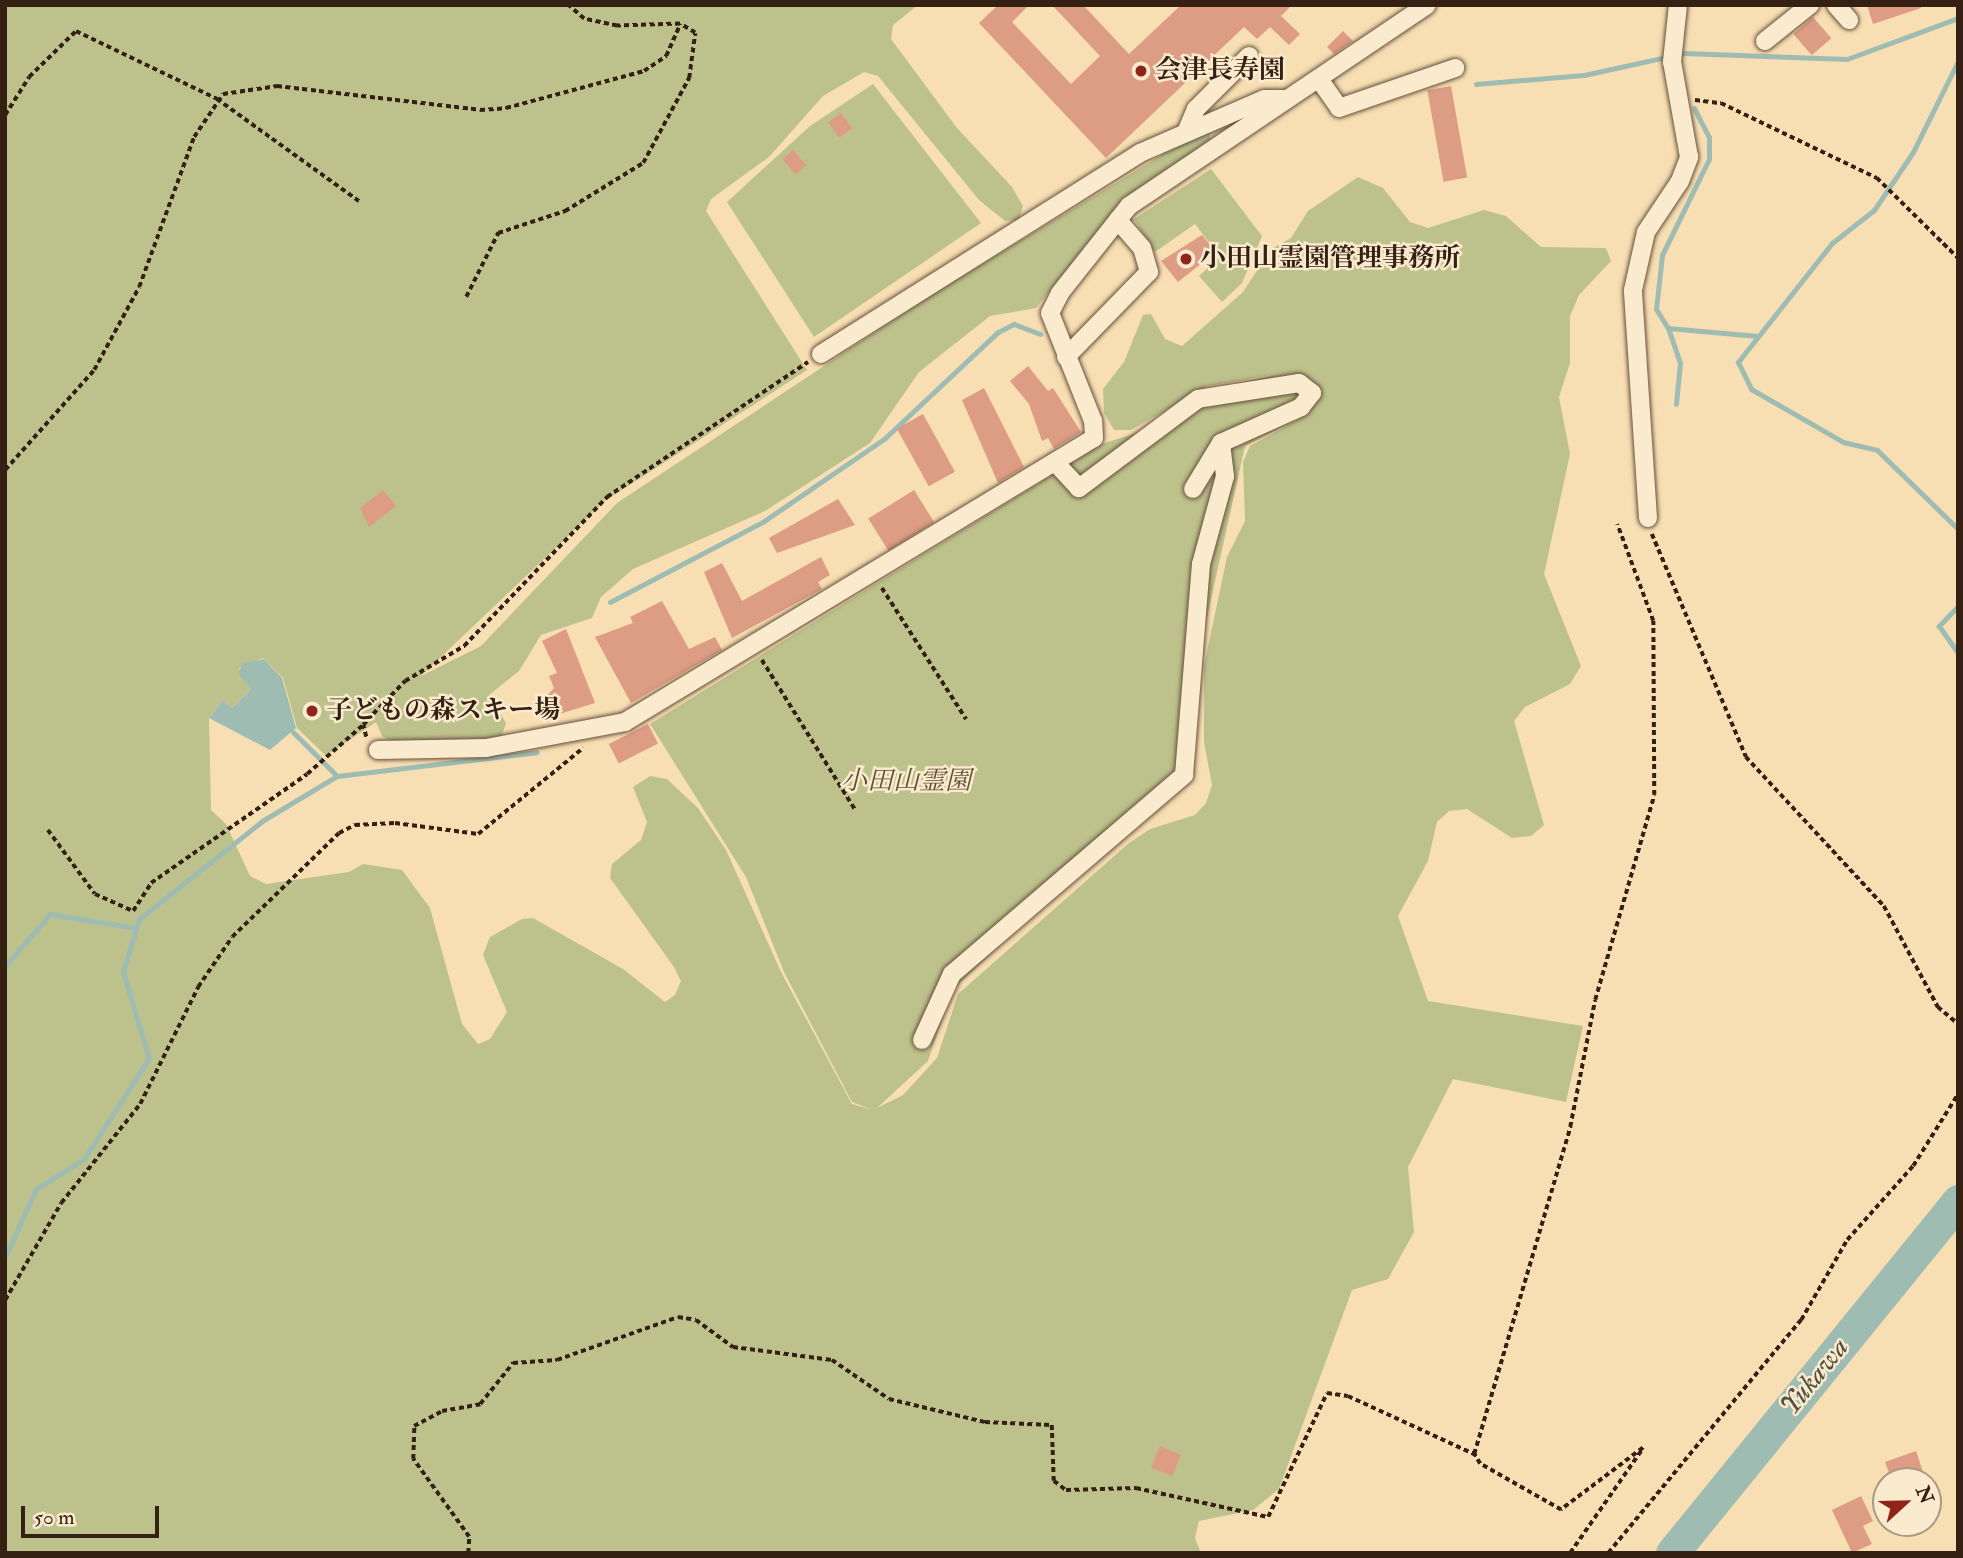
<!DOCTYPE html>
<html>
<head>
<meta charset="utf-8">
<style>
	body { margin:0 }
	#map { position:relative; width:1963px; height:1558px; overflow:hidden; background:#f8dfb3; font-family:"IM FELL Double Pica","Noto Serif JP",serif }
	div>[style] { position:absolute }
	.green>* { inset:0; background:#bdc28c }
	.water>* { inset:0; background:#9ebcb2 }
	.stream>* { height:5px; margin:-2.5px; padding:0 2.5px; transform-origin:2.5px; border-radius:2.5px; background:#9ebcb2 }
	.river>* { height:33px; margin:-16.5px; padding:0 16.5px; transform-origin:16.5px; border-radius:16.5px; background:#9ebcb2 }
	.building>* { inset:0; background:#dd9c84; transform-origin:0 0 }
	.path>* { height:3.5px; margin-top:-1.75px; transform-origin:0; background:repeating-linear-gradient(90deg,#342113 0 5px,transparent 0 8.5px) }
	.roads { filter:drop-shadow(0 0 2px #65503b) drop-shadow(0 0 2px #65503b) }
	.minor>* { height:18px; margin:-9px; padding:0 9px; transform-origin:9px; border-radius:9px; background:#faeace }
	.dots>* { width:19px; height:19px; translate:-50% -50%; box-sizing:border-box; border:4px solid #faeace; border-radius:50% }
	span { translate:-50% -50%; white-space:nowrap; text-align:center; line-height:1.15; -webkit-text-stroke:5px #faeace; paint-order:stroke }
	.poi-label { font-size:26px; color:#342113; font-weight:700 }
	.left { translate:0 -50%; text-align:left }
	.park-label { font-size:26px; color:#5d5137; font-style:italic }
	.water-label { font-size:28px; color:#545043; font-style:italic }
	.frame { position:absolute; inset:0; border:7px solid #342113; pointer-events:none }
	.north { position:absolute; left:1872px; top:1467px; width:70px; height:70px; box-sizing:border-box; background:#faeace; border:2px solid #ab9a83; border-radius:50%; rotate:68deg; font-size:19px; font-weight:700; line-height:28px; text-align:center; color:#342113 }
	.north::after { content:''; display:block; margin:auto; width:24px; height:32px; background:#8f2418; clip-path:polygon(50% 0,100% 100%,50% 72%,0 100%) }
	.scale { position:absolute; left:21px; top:1506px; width:138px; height:32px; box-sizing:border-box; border:4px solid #342113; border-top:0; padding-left:9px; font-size:21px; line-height:24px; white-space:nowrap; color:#342113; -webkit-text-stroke:5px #faeace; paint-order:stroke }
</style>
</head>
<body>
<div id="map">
	<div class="green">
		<i style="clip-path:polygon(evenodd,5px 5px,918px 5px,893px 25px,891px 39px,957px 128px,1012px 187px,1023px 206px,1019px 220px,1005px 221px,979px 200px,878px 76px,864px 72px,823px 96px,769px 157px,711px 199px,706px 211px,807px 370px,605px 501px,421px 676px,481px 646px,617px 503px,936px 292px,1208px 127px,1211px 142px,1115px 210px,1036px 308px,990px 316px,919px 372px,870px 443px,765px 511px,633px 569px,601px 597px,592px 618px,541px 635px,519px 671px,489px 695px,506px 723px,501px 738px,397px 745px,382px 736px,376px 722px,326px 756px,297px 728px,283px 678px,263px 658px,239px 668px,251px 689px,232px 708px,223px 700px,209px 718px,211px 810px,226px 824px,250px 876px,266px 884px,349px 872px,363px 864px,402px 870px,430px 908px,462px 1024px,478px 1044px,490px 1039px,507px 1012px,483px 955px,490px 937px,522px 919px,533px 918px,623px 969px,665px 1002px,675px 995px,681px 981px,674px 967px,610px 878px,612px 864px,641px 840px,647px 822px,633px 787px,650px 776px,667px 779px,698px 808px,726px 850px,781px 972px,852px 1104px,873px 1110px,852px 1102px,784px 972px,746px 877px,650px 724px,1102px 444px,1136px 433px,1206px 391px,1282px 373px,1208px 386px,1131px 430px,1114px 430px,1104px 413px,1103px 389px,1124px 362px,1143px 315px,1151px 314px,1165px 339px,1182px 346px,1243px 292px,1271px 249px,1291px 238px,1308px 211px,1358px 177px,1383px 188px,1410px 222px,1428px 228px,1484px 210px,1506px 216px,1541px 247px,1606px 248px,1611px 261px,1579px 295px,1570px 316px,1570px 363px,1559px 397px,1570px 454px,1544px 574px,1581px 666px,1570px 684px,1525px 707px,1514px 721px,1544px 825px,1531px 836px,1512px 838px,1467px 809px,1449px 811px,1437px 822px,1428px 861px,1398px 916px,1428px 1001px,1583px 1026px,1566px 1102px,1453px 1079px,1408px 1167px,1414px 1232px,1388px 1279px,1352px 1290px,1279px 1489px,1253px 1510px,1199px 1521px,1195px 1538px,1201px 1553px,5px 1553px,5px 5px,1319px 408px,1250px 446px,1243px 462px,1245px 521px,1227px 557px,1204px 666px,1204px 742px,1212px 785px,1206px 803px,1195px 815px,1150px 829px,1129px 843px,958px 994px,937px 1058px,903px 1095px,877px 1108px,928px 1061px,952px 991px,1057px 891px,1191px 779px,1200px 649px,1245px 446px,1319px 408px)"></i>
		<i style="clip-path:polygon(873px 84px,981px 223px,814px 337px,727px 202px,810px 126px)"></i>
		<i style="clip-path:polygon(1211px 169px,1262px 236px,1242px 283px,1222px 302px,1199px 276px,1220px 257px,1195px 224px,1155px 252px,1134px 219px)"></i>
	</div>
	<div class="water">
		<i style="clip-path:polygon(264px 659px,282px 678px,296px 728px,270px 750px,209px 718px,223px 700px,232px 708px,251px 689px,238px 673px,243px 663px)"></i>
	</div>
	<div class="stream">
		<i style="left:1958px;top:61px;width:102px;rotate:116.3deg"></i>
		<i style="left:1913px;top:152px;width:70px;rotate:123.9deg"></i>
		<i style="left:1874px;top:210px;width:53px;rotate:141.8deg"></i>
		<i style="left:1832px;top:243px;width:152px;rotate:128.3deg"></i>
		<i style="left:1738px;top:362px;width:30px;rotate:64deg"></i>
		<i style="left:1751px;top:389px;width:106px;rotate:29.9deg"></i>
		<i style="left:1843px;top:442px;width:35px;rotate:13deg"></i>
		<i style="left:1877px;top:450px;width:113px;rotate:44.3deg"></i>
		<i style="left:1476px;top:84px;width:108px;rotate:-4.8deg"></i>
		<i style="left:1584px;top:75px;width:102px;rotate:-12.4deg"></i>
		<i style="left:1684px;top:53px;width:163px;rotate:2.1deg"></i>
		<i style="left:1847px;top:59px;width:118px;rotate:-20.3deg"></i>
		<i style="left:1694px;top:108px;width:33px;rotate:63deg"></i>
		<i style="left:1709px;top:137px;width:22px;rotate:90deg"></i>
		<i style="left:1709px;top:159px;width:107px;rotate:116.1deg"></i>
		<i style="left:1662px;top:255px;width:54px;rotate:96.3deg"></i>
		<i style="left:1656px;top:309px;width:22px;rotate:58deg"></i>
		<i style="left:1668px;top:328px;width:90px;rotate:5.1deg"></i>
		<i style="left:1668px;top:328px;width:37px;rotate:71deg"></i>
		<i style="left:1680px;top:363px;width:41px;rotate:95.6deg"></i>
		<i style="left:610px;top:602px;width:174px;rotate:-27.7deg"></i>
		<i style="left:764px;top:521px;width:147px;rotate:-34.4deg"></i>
		<i style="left:885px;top:438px;width:155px;rotate:-43.2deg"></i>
		<i style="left:998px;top:332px;width:18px;rotate:-27deg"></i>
		<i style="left:1014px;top:324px;width:28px;rotate:21deg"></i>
		<i style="left:1958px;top:606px;width:28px;rotate:134deg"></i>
		<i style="left:1939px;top:626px;width:33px;rotate:55deg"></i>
		<i style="left:293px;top:732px;width:62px;rotate:45deg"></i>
		<i style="left:5px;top:966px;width:69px;rotate:-49.1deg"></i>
		<i style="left:50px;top:914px;width:87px;rotate:9.2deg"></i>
		<i style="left:5px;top:1257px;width:75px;rotate:-65.5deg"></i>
		<i style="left:36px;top:1189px;width:57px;rotate:-32deg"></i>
		<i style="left:84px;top:1159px;width:120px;rotate:-57.2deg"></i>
		<i style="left:149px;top:1058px;width:90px;rotate:-106.8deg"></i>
		<i style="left:123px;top:972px;width:55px;rotate:-73.2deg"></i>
		<i style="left:139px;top:919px;width:157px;rotate:-38.5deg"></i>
		<i style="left:262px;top:821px;width:87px;rotate:-31deg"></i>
		<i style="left:337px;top:776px;width:201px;rotate:-6.8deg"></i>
	</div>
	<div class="river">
		<i style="left:1672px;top:1553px;width:454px;rotate:-50.9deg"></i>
	</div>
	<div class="building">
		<i style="clip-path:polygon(998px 5px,1029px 5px,1012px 22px,1071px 84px,1100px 56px,1052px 5px,1083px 5px,1129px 54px,1181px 5px,1292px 5px,1281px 16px,1300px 34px,1289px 45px,1270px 27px,1257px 39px,1244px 27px,1106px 158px,979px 23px)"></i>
		<i style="clip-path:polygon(1867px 5px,1921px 5px,1921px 8px,1873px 24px)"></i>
		<i style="left:1813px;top:17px;width:28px;height:26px;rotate:49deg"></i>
		<i style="clip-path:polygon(1343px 31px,1353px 41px,1334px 54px,1327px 47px)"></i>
		<i style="left:1451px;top:86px;width:93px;height:24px;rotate:80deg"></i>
		<i style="left:841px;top:113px;width:19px;height:16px;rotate:54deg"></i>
		<i style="left:793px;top:150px;width:20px;height:14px;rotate:49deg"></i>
		<i style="clip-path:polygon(1202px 235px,1216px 252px,1178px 282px,1161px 261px)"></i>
		<i style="clip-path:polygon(1028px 366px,1048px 391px,1053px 388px,1081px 432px,1054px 449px,1048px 438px,1042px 441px,1029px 404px,1010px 381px)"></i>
		<i style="clip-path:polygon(984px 388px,1024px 467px,998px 483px,962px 400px)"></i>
		<i style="left:923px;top:414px;width:66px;height:30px;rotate:61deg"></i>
		<i style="clip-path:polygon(383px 490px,396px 506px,369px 527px,360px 508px)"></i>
		<i style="left:914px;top:490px;width:38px;height:54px;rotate:58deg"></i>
		<i style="clip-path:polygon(838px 499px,855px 525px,777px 553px,769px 538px)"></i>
		<i style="clip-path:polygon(821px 557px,830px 575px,818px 582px,822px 589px,732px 638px,704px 572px,722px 563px,742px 601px)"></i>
		<i style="clip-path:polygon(662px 601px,689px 649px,715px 637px,722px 650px,631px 703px,595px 637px,633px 623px,630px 617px)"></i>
		<i style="clip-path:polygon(566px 629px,595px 703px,550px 717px,544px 699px,554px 688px,549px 676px,557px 673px,542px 641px)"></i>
		<i style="left:648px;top:724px;width:22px;height:44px;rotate:63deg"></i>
		<i style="left:1160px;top:1446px;width:23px;height:23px;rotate:23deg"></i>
		<i style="clip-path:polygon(1916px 1451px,1926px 1481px,1892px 1481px,1885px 1462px)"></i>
		<i style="clip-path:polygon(1861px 1496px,1873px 1521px,1863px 1526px,1872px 1544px,1852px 1553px,1832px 1510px)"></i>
	</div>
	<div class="path">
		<i style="left:1695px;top:100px;width:26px;rotate:7deg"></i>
		<i style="left:1721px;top:103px;width:173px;rotate:25.7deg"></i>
		<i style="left:1877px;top:178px;width:114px;rotate:44.6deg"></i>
		<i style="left:5px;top:115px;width:45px;rotate:-57.7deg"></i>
		<i style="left:29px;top:77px;width:66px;rotate:-44.4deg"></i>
		<i style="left:76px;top:31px;width:157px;rotate:25.7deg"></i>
		<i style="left:217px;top:99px;width:175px;rotate:35.7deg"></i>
		<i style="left:466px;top:297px;width:72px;rotate:-63.4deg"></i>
		<i style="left:498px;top:233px;width:71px;rotate:-18.2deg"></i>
		<i style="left:565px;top:211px;width:92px;rotate:-31.6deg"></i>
		<i style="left:643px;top:163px;width:97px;rotate:-61.6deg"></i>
		<i style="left:689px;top:78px;width:45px;rotate:-82.4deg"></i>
		<i style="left:695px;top:33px;width:17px;rotate:-149deg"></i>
		<i style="left:680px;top:24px;width:63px;rotate:178.2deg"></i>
		<i style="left:617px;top:26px;width:34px;rotate:-168deg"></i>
		<i style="left:584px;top:19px;width:21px;rotate:-139deg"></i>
		<i style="left:5px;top:470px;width:134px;rotate:-48.3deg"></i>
		<i style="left:94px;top:370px;width:94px;rotate:-61.5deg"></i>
		<i style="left:139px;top:287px;width:160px;rotate:-69.9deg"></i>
		<i style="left:194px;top:137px;width:52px;rotate:-56deg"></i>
		<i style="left:223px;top:94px;width:55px;rotate:-8.4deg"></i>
		<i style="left:277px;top:86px;width:204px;rotate:6.7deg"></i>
		<i style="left:480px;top:110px;width:26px;rotate:-4deg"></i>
		<i style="left:506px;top:108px;width:143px;rotate:-15deg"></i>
		<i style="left:644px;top:71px;width:27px;rotate:-34deg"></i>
		<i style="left:666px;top:56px;width:35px;rotate:-66deg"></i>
		<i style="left:1652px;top:534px;width:242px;rotate:67.1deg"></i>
		<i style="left:1746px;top:757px;width:203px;rotate:47.2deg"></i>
		<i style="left:1884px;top:906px;width:115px;rotate:61.9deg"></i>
		<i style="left:1938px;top:1007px;width:26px;rotate:40deg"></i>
		<i style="left:882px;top:588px;width:156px;rotate:57.3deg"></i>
		<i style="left:762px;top:660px;width:178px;rotate:58.1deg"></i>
		<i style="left:366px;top:737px;width:12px;rotate:-104deg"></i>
		<i style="left:363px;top:725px;width:15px;rotate:-48deg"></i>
		<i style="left:373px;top:714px;width:46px;rotate:-45.9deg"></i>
		<i style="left:405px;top:681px;width:69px;rotate:-30.7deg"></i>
		<i style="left:464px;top:646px;width:207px;rotate:-46.2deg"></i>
		<i style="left:607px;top:497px;width:242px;rotate:-33.9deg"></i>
		<i style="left:48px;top:830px;width:79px;rotate:53.7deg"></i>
		<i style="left:95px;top:894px;width:42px;rotate:24.1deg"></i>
		<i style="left:133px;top:911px;width:33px;rotate:-57deg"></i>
		<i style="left:151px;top:883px;width:190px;rotate:-34.9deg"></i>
		<i style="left:307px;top:774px;width:74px;rotate:-41.2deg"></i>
		<i style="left:5px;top:1300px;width:112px;rotate:-60deg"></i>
		<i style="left:61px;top:1203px;width:127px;rotate:-51.4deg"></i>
		<i style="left:140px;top:1104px;width:131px;rotate:-63.6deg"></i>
		<i style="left:198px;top:987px;width:60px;rotate:-55.8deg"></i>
		<i style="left:232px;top:937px;width:149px;rotate:-44.2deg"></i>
		<i style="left:339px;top:833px;width:18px;rotate:-27deg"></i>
		<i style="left:355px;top:825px;width:40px;rotate:-2.9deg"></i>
		<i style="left:395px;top:823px;width:84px;rotate:7.5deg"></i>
		<i style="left:478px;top:834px;width:136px;rotate:-39.3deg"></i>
		<i style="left:468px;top:1553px;width:16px;rotate:-86deg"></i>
		<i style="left:469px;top:1537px;width:96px;rotate:-125.7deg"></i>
		<i style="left:413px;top:1459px;width:33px;rotate:-88deg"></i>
		<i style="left:414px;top:1426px;width:32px;rotate:-28deg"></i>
		<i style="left:442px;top:1411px;width:39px;rotate:-10deg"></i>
		<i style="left:480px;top:1404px;width:53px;rotate:-51.2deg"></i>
		<i style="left:513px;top:1363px;width:44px;rotate:-3.9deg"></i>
		<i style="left:557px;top:1360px;width:128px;rotate:-19.6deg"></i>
		<i style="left:678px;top:1317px;width:18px;rotate:9deg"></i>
		<i style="left:696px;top:1320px;width:46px;rotate:36.1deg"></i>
		<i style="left:733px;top:1347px;width:100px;rotate:7.5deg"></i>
		<i style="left:832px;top:1360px;width:69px;rotate:34.4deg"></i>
		<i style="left:889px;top:1399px;width:99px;rotate:13.5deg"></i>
		<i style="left:985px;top:1422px;width:67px;rotate:2.6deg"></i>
		<i style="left:1052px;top:1425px;width:56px;rotate:88deg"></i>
		<i style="left:1054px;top:1481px;width:15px;rotate:37deg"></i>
		<i style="left:1066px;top:1490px;width:70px;rotate:-1.6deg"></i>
		<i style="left:1136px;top:1488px;width:135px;rotate:12.4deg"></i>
		<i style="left:1268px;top:1517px;width:137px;rotate:-64.6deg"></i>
		<i style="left:1327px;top:1393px;width:21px;rotate:8deg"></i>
		<i style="left:1348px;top:1396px;width:139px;rotate:24.7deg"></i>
		<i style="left:1570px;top:1553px;width:128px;rotate:-55.2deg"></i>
		<i style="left:1643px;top:1448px;width:103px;rotate:142.9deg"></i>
		<i style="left:1561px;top:1510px;width:93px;rotate:-150.4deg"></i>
		<i style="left:1480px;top:1464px;width:12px;rotate:-121deg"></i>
		<i style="left:1474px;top:1454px;width:341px;rotate:-73.6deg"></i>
		<i style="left:1570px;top:1127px;width:129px;rotate:-78.9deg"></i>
		<i style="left:1595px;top:1000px;width:213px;rotate:-73.9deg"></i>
		<i style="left:1654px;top:795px;width:174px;rotate:-90.3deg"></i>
		<i style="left:1653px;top:621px;width:103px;rotate:-110.4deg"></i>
		<i style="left:1608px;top:1553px;width:303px;rotate:-50.4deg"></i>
		<i style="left:1801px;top:1320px;width:92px;rotate:-60.1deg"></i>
		<i style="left:1847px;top:1240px;width:99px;rotate:-48.3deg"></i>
		<i style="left:1913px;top:1166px;width:85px;rotate:-58deg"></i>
	</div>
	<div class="roads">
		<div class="minor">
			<i style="left:1836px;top:5px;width:20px;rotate:49deg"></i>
			<i style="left:1765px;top:41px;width:58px;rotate:-38.7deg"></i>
			<i style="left:1319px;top:79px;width:35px;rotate:55deg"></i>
			<i style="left:1339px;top:108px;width:123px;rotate:-19deg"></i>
			<i style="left:1187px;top:130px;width:23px;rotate:-67deg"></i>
			<i style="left:1196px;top:109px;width:75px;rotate:-45deg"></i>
			<i style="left:821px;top:354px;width:377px;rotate:-32.2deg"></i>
			<i style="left:1140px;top:153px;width:135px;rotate:-23.5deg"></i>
			<i style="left:1264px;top:99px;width:20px"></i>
			<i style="left:1066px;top:357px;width:119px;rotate:-45.7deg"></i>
			<i style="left:1149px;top:272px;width:25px;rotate:-106deg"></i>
			<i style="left:1142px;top:248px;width:37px;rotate:-131deg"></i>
			<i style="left:1193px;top:489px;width:54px;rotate:-58.7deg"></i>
			<i style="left:1648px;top:518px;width:228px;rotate:-93.8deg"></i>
			<i style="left:1633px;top:290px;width:59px;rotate:-77.4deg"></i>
			<i style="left:1646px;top:232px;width:61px;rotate:-56.3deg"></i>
			<i style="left:1680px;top:181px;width:26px;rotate:-69deg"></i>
			<i style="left:1689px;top:157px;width:97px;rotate:-100.1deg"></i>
			<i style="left:1672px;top:62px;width:57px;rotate:-84deg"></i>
			<i style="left:378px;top:750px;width:108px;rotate:-1.1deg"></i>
			<i style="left:486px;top:748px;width:141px;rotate:-10.6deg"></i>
			<i style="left:625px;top:722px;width:548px;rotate:-31.2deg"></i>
			<i style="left:1094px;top:438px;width:17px;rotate:-93deg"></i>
			<i style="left:1093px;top:421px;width:116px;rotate:-111.7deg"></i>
			<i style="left:1050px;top:313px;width:22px;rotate:-63deg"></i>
			<i style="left:1060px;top:293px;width:111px;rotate:-51.6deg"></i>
			<i style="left:1129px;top:206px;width:359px;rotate:-34deg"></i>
			<i style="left:922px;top:1040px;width:72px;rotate:-65.6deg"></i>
			<i style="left:952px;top:974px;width:306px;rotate:-40.6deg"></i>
			<i style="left:1184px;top:775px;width:212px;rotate:-85.4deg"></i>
			<i style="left:1201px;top:564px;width:91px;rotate:-74.7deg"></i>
			<i style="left:1225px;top:476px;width:33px;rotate:-97deg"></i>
			<i style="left:1221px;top:443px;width:88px;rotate:-24.2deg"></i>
			<i style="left:1301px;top:407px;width:18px;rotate:-52deg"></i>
			<i style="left:1312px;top:393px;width:16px;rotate:-142deg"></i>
			<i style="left:1299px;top:383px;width:102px;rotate:171deg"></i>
			<i style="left:1198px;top:399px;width:149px;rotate:143.2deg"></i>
			<i style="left:1079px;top:488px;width:35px;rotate:-133deg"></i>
		</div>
	</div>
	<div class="dots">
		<i style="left:1141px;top:71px;background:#8f2418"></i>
		<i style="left:1186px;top:259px;background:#8f2418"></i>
		<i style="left:312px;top:711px;background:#8f2418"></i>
	</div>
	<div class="poi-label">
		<span class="left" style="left:1155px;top:71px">会津長寿園</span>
		<span class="left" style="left:1200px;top:259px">小田山霊園管理事務所</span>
		<span class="left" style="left:326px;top:711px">子どもの森スキー場</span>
	</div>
	<div class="park-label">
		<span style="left:906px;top:782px">小田山霊園</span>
	</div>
	<div class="water-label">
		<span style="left:1815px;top:1377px;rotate:-51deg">Yukawa</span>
	</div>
	<div class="frame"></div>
	<div class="north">N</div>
	<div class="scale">50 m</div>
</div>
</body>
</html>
